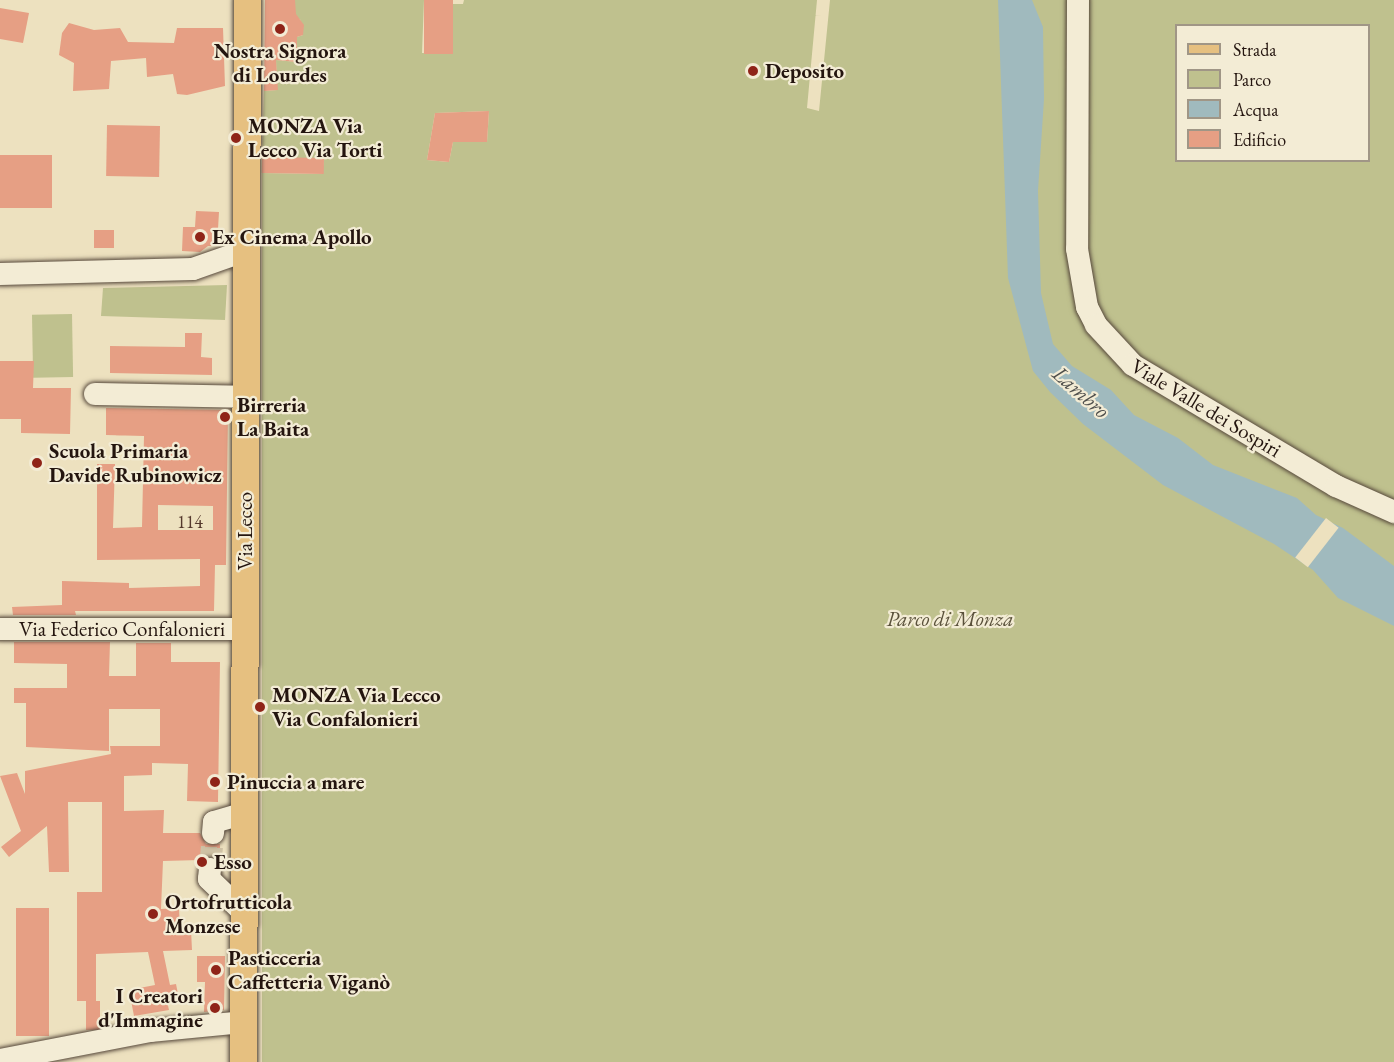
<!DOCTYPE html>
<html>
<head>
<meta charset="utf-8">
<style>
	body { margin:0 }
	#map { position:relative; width:1394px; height:1062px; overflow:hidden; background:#ede1bf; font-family:"EB Garamond",serif }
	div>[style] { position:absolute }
	.green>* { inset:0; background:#bfc18e; transform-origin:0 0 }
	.water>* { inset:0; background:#a0babe }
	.pier>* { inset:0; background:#ede1bf; transform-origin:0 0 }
	.building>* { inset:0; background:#e69f84; transform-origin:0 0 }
	.minor-tunnel>* { height:22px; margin-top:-11px; transform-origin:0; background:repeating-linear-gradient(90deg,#cfc2a5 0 22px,transparent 0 33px) }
	.roads { filter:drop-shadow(0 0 2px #56483b) drop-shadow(0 0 2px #56483b) }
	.minor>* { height:22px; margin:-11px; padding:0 11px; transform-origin:11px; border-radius:11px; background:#f3ecd5 }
	.major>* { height:27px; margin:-13.5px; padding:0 13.5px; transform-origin:13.5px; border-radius:13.5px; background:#e6c080 }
	.dots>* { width:16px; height:16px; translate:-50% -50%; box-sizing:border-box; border:3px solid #f3ecd5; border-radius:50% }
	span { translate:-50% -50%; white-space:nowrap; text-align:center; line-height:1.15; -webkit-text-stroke:4.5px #f3ecd5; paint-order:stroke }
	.number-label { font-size:18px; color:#54382c }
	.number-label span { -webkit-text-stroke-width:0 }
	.poi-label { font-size:21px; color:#24150f; font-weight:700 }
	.left { translate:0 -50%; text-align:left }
	.right { translate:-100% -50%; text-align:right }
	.street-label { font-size:21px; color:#24150f }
	.park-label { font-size:21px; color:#5a513b; font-style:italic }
	.water-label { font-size:22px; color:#4f4f4c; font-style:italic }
	.legend { position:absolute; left:1175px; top:24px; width:195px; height:138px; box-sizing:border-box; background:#f3ecd5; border:2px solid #a09686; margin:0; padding:8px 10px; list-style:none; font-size:18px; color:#24150f }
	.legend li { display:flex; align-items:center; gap:12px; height:30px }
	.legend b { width:30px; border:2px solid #a09686 }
</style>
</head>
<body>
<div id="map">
	<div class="green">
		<i style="clip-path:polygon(evenodd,295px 0,424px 0,422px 53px,451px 54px,452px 4px,463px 4px,464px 0,817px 0,807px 108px,819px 111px,830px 0,1394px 0,1394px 1062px,262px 1062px,262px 173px,322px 174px,324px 159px,262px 157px,264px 91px,277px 90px,276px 60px,297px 62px,297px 37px,303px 35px,300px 19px,278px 17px,295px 7px,295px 0,1176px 26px,1368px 26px,1368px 160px,1176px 160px,1176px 26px,295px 0,489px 111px,487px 142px,453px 142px,449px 162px,427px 160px,435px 113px,489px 111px)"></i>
		<i style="clip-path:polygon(227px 285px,225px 320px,101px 316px,103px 288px)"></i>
		<i style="left:72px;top:314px;width:63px;height:40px;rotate:89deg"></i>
	</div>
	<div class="water">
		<i style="clip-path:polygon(998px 0,1032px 0,1043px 27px,1044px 99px,1038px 191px,1041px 293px,1053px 344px,1072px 366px,1111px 390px,1134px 415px,1178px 438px,1213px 465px,1297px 498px,1316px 515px,1343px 528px,1394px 566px,1394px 626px,1338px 598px,1313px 570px,1274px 544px,1163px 485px,1083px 424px,1050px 392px,1033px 371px,1008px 278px)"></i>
	</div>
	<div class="pier">
		<i style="left:1326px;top:518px;width:16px;height:50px;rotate:38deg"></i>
	</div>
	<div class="building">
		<i style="clip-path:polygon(265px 0,295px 0,296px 14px,304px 25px,303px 35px,297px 37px,297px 62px,276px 60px,278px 90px,264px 91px)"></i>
		<i style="left:424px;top:0;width:29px;height:54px"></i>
		<i style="clip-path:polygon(0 8px,29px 13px,23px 43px,0 39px)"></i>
		<i style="clip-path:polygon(69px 23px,94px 30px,120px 28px,128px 42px,174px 43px,177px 28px,223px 28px,225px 86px,187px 95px,177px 94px,173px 74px,147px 77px,146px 58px,111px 61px,109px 89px,73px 91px,74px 63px,59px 55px,62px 33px)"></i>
		<i style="clip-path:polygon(489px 111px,487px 142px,453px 142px,449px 162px,427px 160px,435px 113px)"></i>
		<i style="left:107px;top:125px;width:53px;height:51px;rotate:1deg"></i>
		<i style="left:52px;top:155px;width:53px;height:52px;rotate:90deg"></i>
		<i style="left:262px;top:157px;width:62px;height:16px;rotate:1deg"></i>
		<i style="clip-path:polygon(196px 211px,219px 212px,217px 246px,208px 246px,200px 252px,182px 251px,183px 227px,195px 227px)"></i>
		<i style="left:94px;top:230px;width:20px;height:18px"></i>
		<i style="clip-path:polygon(185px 333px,202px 333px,201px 357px,212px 358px,212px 375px,110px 373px,110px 346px,185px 347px)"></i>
		<i style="clip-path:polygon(0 361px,34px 361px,33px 388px,71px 388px,70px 434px,21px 433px,21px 419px,0 419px)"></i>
		<i style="clip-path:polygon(evenodd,106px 408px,228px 410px,226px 565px,215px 565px,214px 611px,75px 611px,76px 615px,13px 615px,12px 607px,62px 605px,62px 581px,129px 583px,129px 588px,200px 586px,200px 559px,97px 560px,97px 464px,115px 464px,113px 528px,142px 527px,144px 436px,106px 435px,106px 408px,158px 505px,213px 506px,213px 530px,158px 530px,158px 505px)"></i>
		<i style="clip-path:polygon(14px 642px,110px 642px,109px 676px,136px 676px,136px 643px,171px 643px,171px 662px,220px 662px,218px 802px,187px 801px,188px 764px,152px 763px,152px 775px,124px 776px,124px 811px,164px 810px,163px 833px,200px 833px,206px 844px,220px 844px,220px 860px,211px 856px,200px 860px,163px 861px,161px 909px,179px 908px,180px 930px,191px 930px,192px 950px,163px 951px,170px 985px,176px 984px,179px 999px,167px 1001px,169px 1010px,134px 1016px,129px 990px,155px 985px,148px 952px,96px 954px,96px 1001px,77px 1001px,77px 892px,102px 892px,102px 802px,68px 802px,69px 872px,49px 872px,47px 826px,9px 857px,1px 847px,21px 831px,0 776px,17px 773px,25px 794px,25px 771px,111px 754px,110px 746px,160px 746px,160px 709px,109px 709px,109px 751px,26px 747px,26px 703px,14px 703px,14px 688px,67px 688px,67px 664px,14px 663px)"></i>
		<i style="left:49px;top:908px;width:128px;height:33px;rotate:90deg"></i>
		<i style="clip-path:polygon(197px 956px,225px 956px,224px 1010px,204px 1012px,205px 982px,197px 982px)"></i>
		<i style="left:86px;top:1001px;width:14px;height:29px"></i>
	</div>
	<div class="minor-tunnel">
		<i style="left:210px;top:869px;width:36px;rotate:-85deg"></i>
	</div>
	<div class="roads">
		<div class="minor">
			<i style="left:1078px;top:0;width:249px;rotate:90.2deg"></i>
			<i style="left:1077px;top:249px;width:59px;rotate:80.2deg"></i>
			<i style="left:1087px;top:307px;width:20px;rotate:63deg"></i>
			<i style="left:1096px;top:325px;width:54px;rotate:47.2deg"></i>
			<i style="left:1133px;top:365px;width:236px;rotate:30.8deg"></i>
			<i style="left:1336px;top:486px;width:64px;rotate:24.1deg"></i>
			<i style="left:0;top:274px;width:193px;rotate:-1.5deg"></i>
			<i style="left:193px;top:269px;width:57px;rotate:-19.4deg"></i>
			<i style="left:95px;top:394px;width:150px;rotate:1.1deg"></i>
			<i style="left:0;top:629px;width:245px"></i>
			<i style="left:213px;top:833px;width:11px;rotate:-85deg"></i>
			<i style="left:214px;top:822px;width:32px;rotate:-16deg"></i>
			<i style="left:210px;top:869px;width:10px;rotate:96deg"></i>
			<i style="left:209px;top:879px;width:47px;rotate:44.1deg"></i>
			<i style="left:0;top:1060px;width:153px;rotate:-10.9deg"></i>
			<i style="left:150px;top:1031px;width:93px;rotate:-5.5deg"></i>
		</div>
		<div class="major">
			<i style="left:243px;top:1062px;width:1062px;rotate:-89.78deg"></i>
		</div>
	</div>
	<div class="dots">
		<i style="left:280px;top:29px;background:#8f2418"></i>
		<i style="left:753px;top:71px;background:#8f2418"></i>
		<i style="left:236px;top:138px;background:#8f2418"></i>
		<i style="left:200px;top:237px;background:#8f2418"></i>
		<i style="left:225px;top:417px;background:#8f2418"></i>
		<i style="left:37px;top:463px;background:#8f2418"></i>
		<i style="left:260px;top:707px;background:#8f2418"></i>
		<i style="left:215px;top:782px;background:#8f2418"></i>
		<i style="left:202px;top:862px;background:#8f2418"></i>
		<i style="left:153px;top:914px;background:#8f2418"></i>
		<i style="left:216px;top:970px;background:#8f2418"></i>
		<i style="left:215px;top:1008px;background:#8f2418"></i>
	</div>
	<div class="number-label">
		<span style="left:190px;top:522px">114</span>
	</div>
	<div class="poi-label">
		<span style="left:280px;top:63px">Nostra Signora<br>di Lourdes</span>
		<span class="left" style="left:765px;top:71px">Deposito</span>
		<span class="left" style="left:248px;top:138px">MONZA Via<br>Lecco Via Torti</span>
		<span class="left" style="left:212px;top:237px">Ex Cinema Apollo</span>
		<span class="left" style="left:237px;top:417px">Birreria<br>La Baita</span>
		<span class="left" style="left:49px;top:463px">Scuola Primaria<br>Davide Rubinowicz</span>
		<span class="left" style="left:272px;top:707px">MONZA Via Lecco<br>Via Confalonieri</span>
		<span class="left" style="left:227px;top:782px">Pinuccia a mare</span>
		<span class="left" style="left:214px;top:862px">Esso</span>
		<span class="left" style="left:165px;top:914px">Ortofrutticola<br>Monzese</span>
		<span class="left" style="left:228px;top:970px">Pasticceria<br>Caffetteria Viganò</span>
		<span class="right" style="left:203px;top:1008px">I Creatori<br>d'Immagine</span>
	</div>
	<div class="street-label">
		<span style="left:1206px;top:408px;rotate:31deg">Viale Valle dei Sospiri</span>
		<span style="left:245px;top:531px;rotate:-90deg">Via Lecco</span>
		<span style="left:122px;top:629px">Via Federico Confalonieri</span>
	</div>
	<div class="park-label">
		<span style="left:950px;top:619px">Parco di Monza</span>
	</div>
	<div class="water-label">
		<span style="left:1081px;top:392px;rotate:41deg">Lambro</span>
	</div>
	<ul class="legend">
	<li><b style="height:8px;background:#e6c080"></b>Strada</li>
	<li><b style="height:16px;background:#bfc18e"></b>Parco</li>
	<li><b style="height:16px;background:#a0babe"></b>Acqua</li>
	<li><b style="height:16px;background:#e69f84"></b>Edificio</li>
	</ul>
</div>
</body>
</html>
